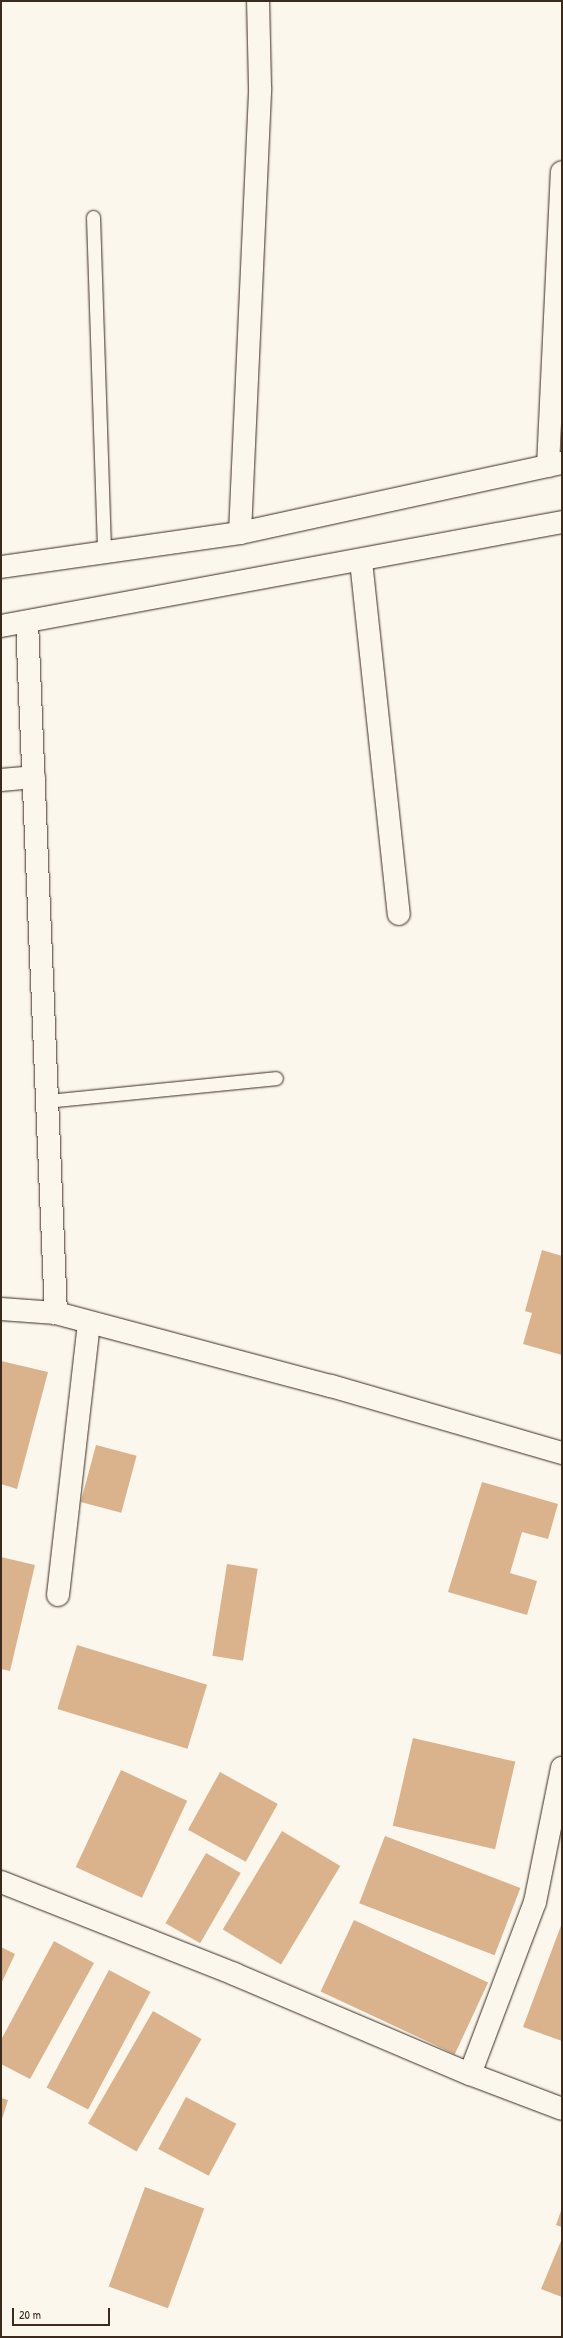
<!DOCTYPE html>
<html>
<head>
<meta charset="utf-8">
<style>
	body { margin:0 }
	#map { position:relative; width:563px; height:2338px; overflow:hidden; background:#fbf7ec; font-family:"Patrick Hand",sans-serif }
	div>[style] { position:absolute }
	.building>* { inset:0; background:#dab28b; transform-origin:0 0 }
	.roads { filter:drop-shadow(0 0 1px #3b2a1e) drop-shadow(0 0 1px #3b2a1e) }
	.service>* { height:13px; margin:-6.5px; padding:0 6.5px; transform-origin:6.5px; border-radius:6.5px; background:#fbf7ec }
	.minor>* { height:22px; margin:-11px; padding:0 11px; transform-origin:11px; border-radius:11px; background:#fbf7ec }
	.secondary>* { height:22px; margin:-11px; padding:0 11px; transform-origin:11px; border-radius:11px; background:#fbf7ec }
	span { translate:-50% -50%; white-space:nowrap; text-align:center; line-height:1.15; -webkit-text-stroke:4px #fbf7ec; paint-order:stroke }
	.frame { position:absolute; inset:0; border:2px solid #3b2a1e; pointer-events:none }
	.scale { position:absolute; left:12px; top:2308px; width:98px; height:18px; box-sizing:border-box; border:2px solid #3b2a1e; border-top:0; padding-left:5px; font-size:12px; line-height:14px; white-space:nowrap; color:#3b2a1e; -webkit-text-stroke:3px #fbf7ec; paint-order:stroke }
</style>
</head>
<body>
<div id="map">
	<div class="building">
		<i style="clip-path:polygon(542px 1250px,562px 1256px,562px 1355px,523px 1344px,532px 1313px,525px 1311px)"></i>
		<i style="clip-path:polygon(1px 1361px,48px 1372px,17px 1489px,1px 1484px)"></i>
		<i style="left:96px;top:1445px;width:42px;height:59px;rotate:15deg"></i>
		<i style="clip-path:polygon(482px 1482px,558px 1504px,548px 1539px,522px 1532px,510px 1573px,537px 1581px,527px 1615px,448px 1592px)"></i>
		<i style="clip-path:polygon(1px 1557px,35px 1565px,10px 1671px,1px 1669px)"></i>
		<i style="left:227px;top:1564px;width:31px;height:93px;rotate:9deg"></i>
		<i style="left:77px;top:1645px;width:136px;height:67px;rotate:17deg"></i>
		<i style="left:413px;top:1738px;width:105px;height:90px;rotate:13deg"></i>
		<i style="left:121px;top:1770px;width:73px;height:107px;rotate:25deg"></i>
		<i style="left:220px;top:1772px;width:66px;height:66px;rotate:29deg"></i>
		<i style="left:282px;top:1831px;width:68px;height:115px;rotate:31deg"></i>
		<i style="left:385px;top:1836px;width:145px;height:72px;rotate:21deg"></i>
		<i style="left:206px;top:1853px;width:40px;height:81px;rotate:30deg"></i>
		<i style="left:354px;top:1920px;width:148px;height:79px;rotate:25deg"></i>
		<i style="clip-path:polygon(562px 1923px,562px 2041px,523px 2027px)"></i>
		<i style="clip-path:polygon(54px 1941px,94px 1963px,30px 2079px,1px 2064px,1px 2040px)"></i>
		<i style="clip-path:polygon(1px 1947px,15px 1954px,1px 1984px)"></i>
		<i style="left:109px;top:1970px;width:47px;height:133px;rotate:28deg"></i>
		<i style="left:153px;top:2011px;width:56px;height:130px;rotate:30deg"></i>
		<i style="left:186px;top:2097px;width:57px;height:59px;rotate:28deg"></i>
		<i style="clip-path:polygon(1px 2098px,8px 2100px,1px 2122px)"></i>
		<i style="left:145px;top:2187px;width:63px;height:106px;rotate:20deg"></i>
		<i style="clip-path:polygon(562px 2208px,562px 2227px,556px 2225px)"></i>
		<i style="clip-path:polygon(561px 2241px,562px 2242px,562px 2297px,541px 2289px)"></i>
	</div>
	<div class="roads">
		<div class="service">
			<i style="left:93px;top:217px;width:335px;rotate:88.1deg"></i>
			<i style="left:47px;top:1101px;width:230px;rotate:-5.7deg"></i>
		</div>
		<div class="minor">
			<i style="left:548px;top:466px;width:294px;rotate:-87.3deg"></i>
			<i style="left:240px;top:533px;width:446px;rotate:-87.4deg"></i>
			<i style="left:260px;top:87px;width:86px;rotate:-91.3deg"></i>
			<i style="left:361px;top:561px;width:355px;rotate:83.9deg"></i>
			<i style="left:27px;top:622px;width:692px;rotate:87.6deg"></i>
			<i style="left:1px;top:780px;width:33px;rotate:-5deg"></i>
			<i style="left:1px;top:1309px;width:55px;rotate:4.2deg"></i>
			<i style="left:56px;top:1313px;width:285px;rotate:14.9deg"></i>
			<i style="left:331px;top:1386px;width:241px;rotate:16.2deg"></i>
			<i style="left:58px;top:1595px;width:274px;rotate:-83.5deg"></i>
			<i style="left:1px;top:1882px;width:251px;rotate:21.5deg"></i>
			<i style="left:234px;top:1974px;width:256px;rotate:23deg"></i>
			<i style="left:470px;top:2074px;width:98px;rotate:20.8deg"></i>
			<i style="left:470px;top:2074px;width:184px;rotate:-69.3deg"></i>
			<i style="left:535px;top:1902px;width:137px;rotate:-78.6deg"></i>
		</div>
		<div class="secondary">
			<i style="left:1px;top:567px;width:241px;rotate:-8.1deg"></i>
			<i style="left:240px;top:533px;width:330px;rotate:-12.3deg"></i>
			<i style="left:1px;top:626px;width:571px;rotate:-10.5deg"></i>
		</div>
	</div>
	<div class="frame"></div>
	<div class="scale">20 m</div>
</div>
</body>
</html>
